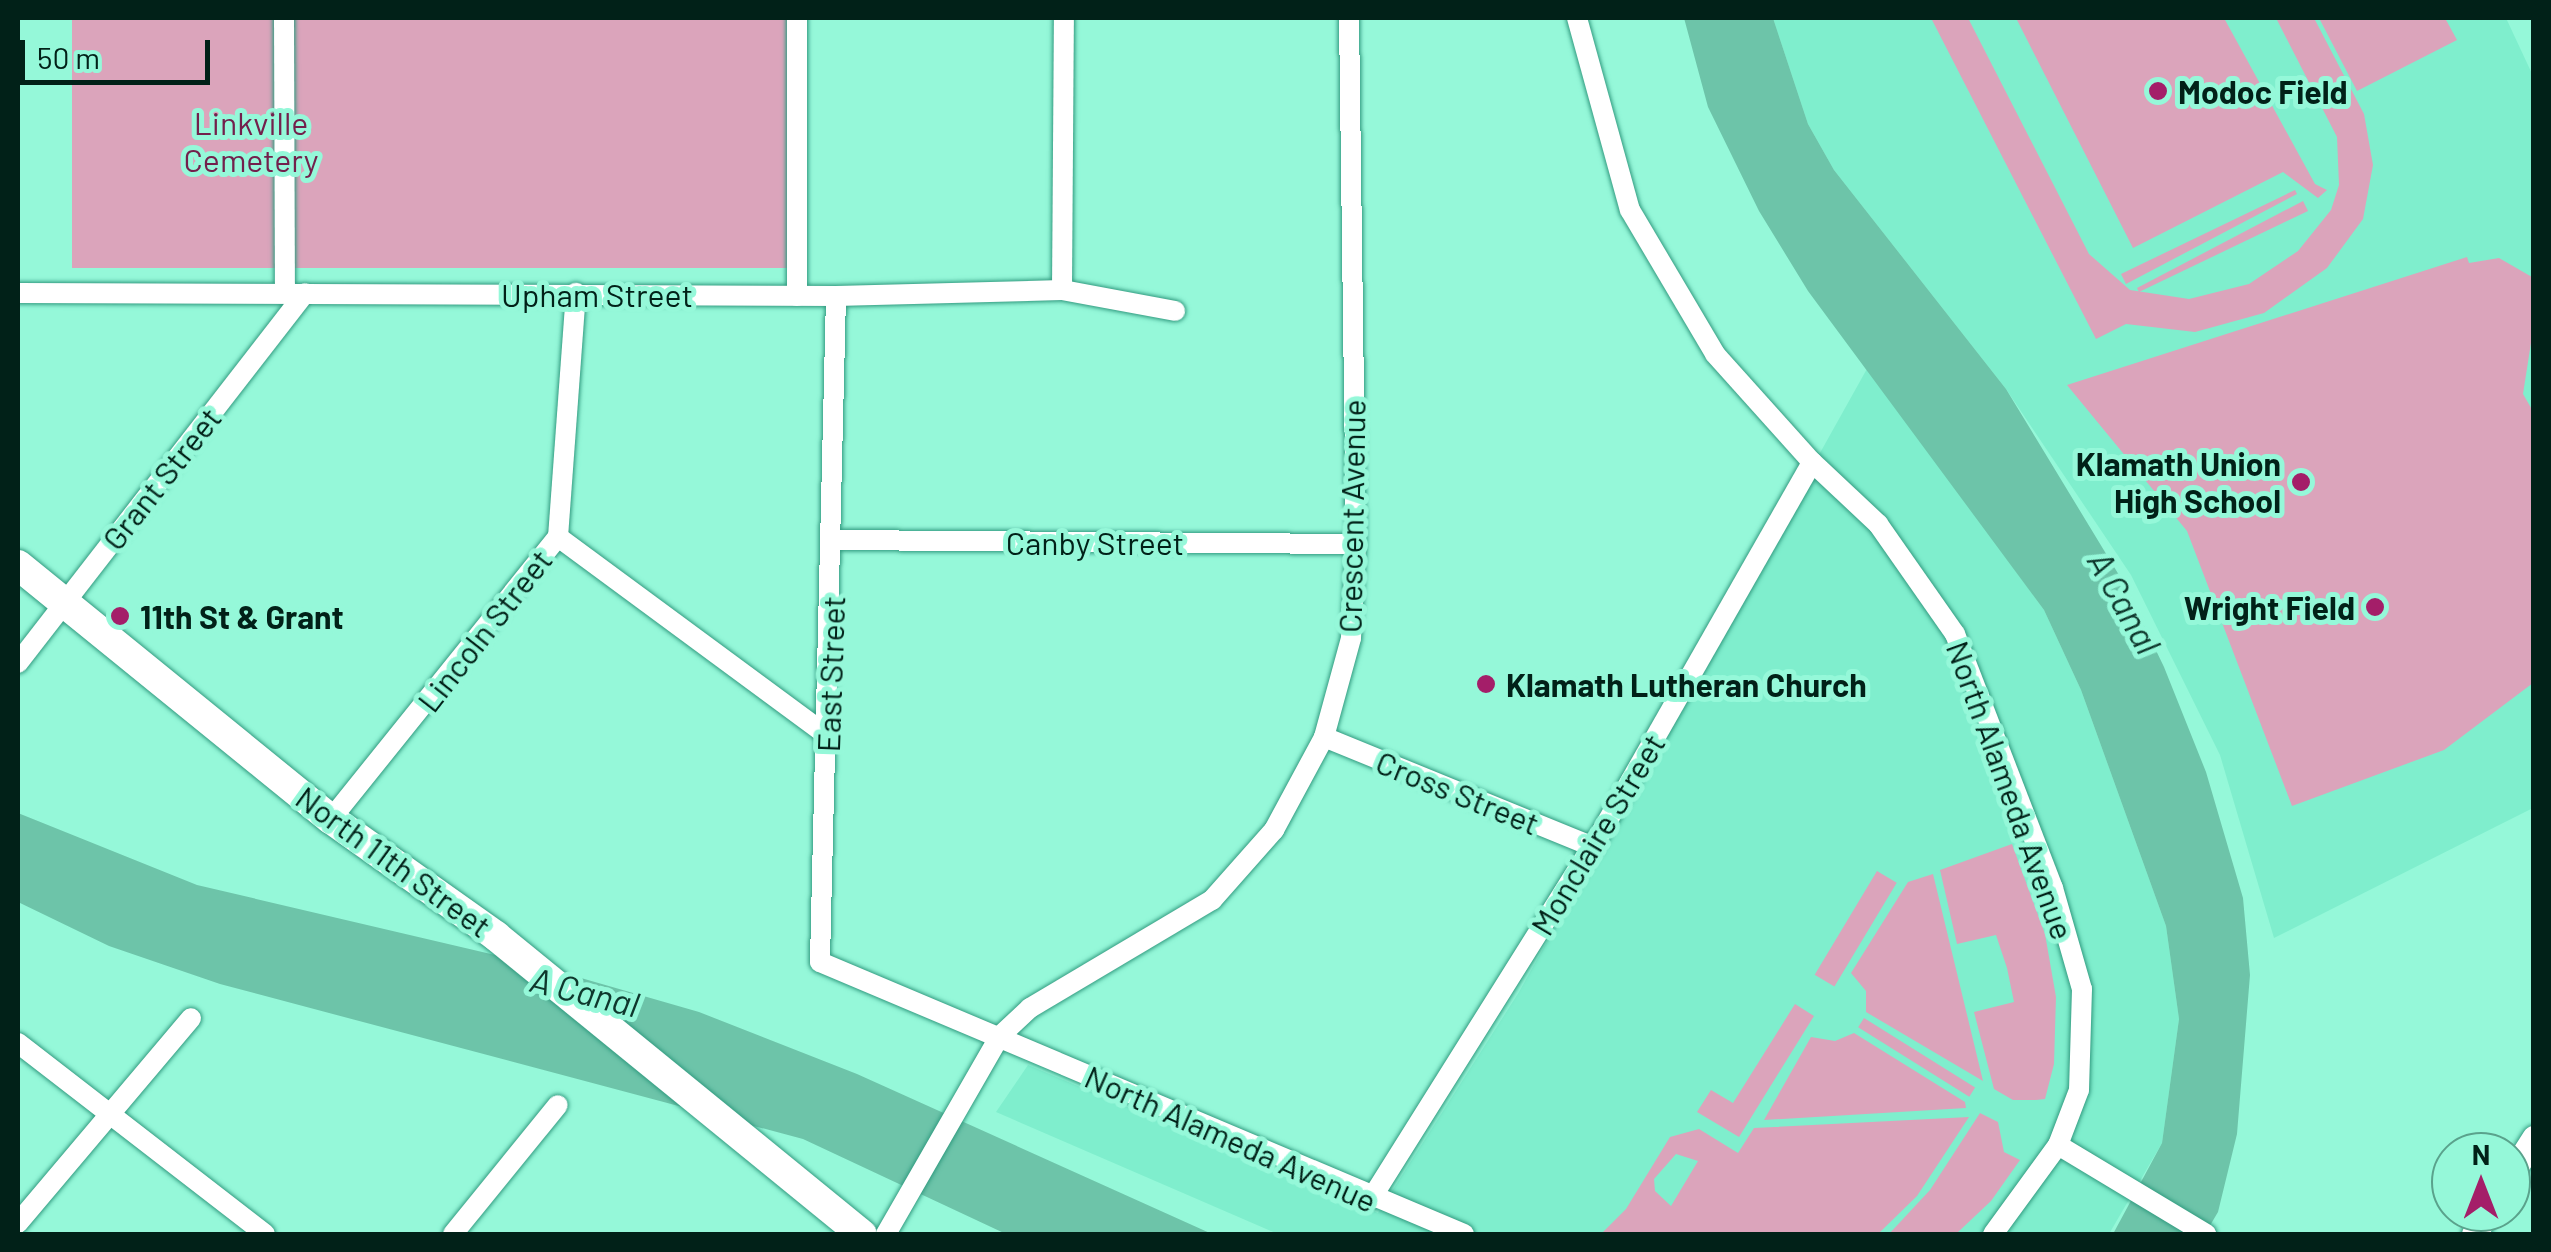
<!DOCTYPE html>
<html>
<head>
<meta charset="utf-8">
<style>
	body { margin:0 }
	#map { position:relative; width:2551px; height:1252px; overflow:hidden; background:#95f8d9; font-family:Barlow,sans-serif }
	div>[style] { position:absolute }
	.built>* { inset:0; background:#7feecd }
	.green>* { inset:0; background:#dba4bb; transform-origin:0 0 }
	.water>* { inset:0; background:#6dc4a9 }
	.roads { filter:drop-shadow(0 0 2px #329b80) drop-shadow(0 0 2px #329b80) }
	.minor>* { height:20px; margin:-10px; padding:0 10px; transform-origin:10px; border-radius:10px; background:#fff }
	.tertiary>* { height:25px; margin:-12.5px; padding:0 12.5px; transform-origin:12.5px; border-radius:12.5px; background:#fff }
	.secondary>* { height:30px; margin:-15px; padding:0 15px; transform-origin:15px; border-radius:15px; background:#fff }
	.dots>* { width:28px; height:28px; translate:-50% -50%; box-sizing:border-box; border:5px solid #95f8d9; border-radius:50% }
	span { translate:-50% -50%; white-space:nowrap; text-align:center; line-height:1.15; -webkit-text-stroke:10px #95f8d9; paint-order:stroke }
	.poi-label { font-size:32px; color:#012118; font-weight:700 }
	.left { translate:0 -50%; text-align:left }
	.right { translate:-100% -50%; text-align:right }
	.park-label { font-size:32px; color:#73204c }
	.street-label { font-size:32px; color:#012118 }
	.water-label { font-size:35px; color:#0e372c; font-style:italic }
	.frame { position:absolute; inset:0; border:20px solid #012118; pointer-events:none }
	.north { position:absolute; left:2431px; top:1132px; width:100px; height:100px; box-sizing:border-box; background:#95f8d9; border:2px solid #5aa28c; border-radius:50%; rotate:0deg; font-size:28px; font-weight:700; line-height:40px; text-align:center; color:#012118 }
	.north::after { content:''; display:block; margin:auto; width:35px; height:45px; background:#a41e69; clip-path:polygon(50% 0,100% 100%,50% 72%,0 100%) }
	.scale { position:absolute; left:20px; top:40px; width:190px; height:45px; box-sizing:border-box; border:5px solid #012118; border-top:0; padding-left:12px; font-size:30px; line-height:35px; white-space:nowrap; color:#012118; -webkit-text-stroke:8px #95f8d9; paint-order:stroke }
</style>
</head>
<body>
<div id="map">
	<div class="built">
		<i style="clip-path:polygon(1773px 18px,2506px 18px,2534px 78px,2533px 808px,2274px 938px,2220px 755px,2131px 575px,2006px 389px,1834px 170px,1808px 124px)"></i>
		<i style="clip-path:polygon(1868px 367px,2044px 610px,2081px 690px,2166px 926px,2179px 1019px,2162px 1143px,2109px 1234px,1278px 1234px,996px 1112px,1028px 1065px,1378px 1213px,1519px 992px)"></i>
	</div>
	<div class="green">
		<i style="left:72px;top:18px;width:734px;height:250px"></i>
		<i style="clip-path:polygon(1931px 18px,1968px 18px,2089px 254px,2130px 290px,2189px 299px,2249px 284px,2298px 251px,2331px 210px,2339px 185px,2337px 137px,2276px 18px,2314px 18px,2364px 114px,2373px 165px,2363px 219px,2327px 268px,2264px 313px,2195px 332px,2126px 324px,2096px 339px)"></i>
		<i style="clip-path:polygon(2016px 18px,2224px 18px,2315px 184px,2327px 190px,2318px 198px,2283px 172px,2133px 248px)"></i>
		<i style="clip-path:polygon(2319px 18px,2445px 18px,2457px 40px,2357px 91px)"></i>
		<i style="clip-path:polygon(2295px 190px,2297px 194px,2126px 284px,2121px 274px)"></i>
		<i style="clip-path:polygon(2303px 201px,2308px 211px,2139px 292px,2137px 288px)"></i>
		<i style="clip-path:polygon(2467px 257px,2469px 263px,2499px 258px,2532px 277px,2533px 330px,2523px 394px,2534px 413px,2533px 683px,2444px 750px,2292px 806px,2187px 531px,2067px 385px)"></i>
		<i style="clip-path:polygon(2012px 844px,2045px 934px,2056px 997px,2054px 1064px,2045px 1099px,2036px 1100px,2013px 1100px,1994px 1089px,1974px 1012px,2014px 1002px,2007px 968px,1996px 935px,1957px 944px,1940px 870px)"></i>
		<i style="left:1877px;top:871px;width:23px;height:121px;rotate:31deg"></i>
		<i style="clip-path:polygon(1933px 874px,1983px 1081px,1866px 1012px,1866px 991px,1851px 973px,1908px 882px)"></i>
		<i style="clip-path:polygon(1795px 1004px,1814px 1016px,1739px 1137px,1697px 1112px,1711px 1090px,1733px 1103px)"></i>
		<i style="left:1864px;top:1018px;width:131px;height:11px;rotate:32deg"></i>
		<i style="clip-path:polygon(1854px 1033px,1965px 1102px,1966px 1108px,1764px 1120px,1811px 1037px,1835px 1041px)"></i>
		<i style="clip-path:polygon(1980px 1113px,1998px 1122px,2004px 1152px,2020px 1160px,1991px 1201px,1956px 1234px,1889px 1234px,1930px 1190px)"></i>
		<i style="clip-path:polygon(evenodd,1969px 1117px,1917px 1196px,1878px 1234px,1601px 1234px,1626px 1209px,1670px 1137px,1699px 1129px,1738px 1153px,1754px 1128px,1969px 1117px,1676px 1154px,1698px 1161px,1671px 1206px,1655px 1191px,1654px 1179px,1676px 1154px)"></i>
	</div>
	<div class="water">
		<i style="clip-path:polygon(1684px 18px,1773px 18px,1808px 124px,1834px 170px,2006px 389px,2122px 580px,2164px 667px,2206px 772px,2243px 898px,2250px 975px,2237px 1134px,2218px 1212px,2205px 1234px,2113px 1234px,2162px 1143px,2179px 1019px,2166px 926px,2081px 690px,2044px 610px,1808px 291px,1759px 211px,1708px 107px)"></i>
		<i style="clip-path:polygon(18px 813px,197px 885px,529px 963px,699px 1012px,857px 1074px,1212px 1234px,1006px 1234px,803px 1139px,220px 984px,109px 946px,18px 902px)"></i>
	</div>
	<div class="roads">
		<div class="minor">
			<i style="left:284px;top:18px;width:275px;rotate:89.8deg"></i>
			<i style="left:797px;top:18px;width:278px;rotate:90deg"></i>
			<i style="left:1577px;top:18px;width:199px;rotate:74.6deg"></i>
			<i style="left:1630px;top:210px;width:167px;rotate:59.4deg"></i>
			<i style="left:1715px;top:354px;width:145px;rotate:48.1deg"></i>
			<i style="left:1812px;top:462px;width:91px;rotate:43.2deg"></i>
			<i style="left:1878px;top:524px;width:134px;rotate:55deg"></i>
			<i style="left:1955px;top:634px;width:272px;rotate:68.9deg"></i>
			<i style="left:2053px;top:888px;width:105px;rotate:74deg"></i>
			<i style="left:2082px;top:989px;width:101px;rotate:91.7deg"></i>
			<i style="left:2079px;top:1090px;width:59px;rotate:110.9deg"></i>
			<i style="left:2058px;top:1145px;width:110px;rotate:126.1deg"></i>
			<i style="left:1062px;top:290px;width:272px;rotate:-89.6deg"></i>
			<i style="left:18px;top:293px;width:818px;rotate:0.21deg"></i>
			<i style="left:836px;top:296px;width:226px;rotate:-1.5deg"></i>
			<i style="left:1062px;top:290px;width:115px;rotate:10.5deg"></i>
			<i style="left:836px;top:296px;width:666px;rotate:91.38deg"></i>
			<i style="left:820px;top:962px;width:699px;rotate:22.9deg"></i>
			<i style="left:558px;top:537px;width:335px;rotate:36.4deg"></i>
			<i style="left:834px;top:540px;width:522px;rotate:0.44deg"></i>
			<i style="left:18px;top:663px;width:468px;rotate:-52.2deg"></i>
			<i style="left:1324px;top:737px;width:291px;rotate:22.2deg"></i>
			<i style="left:331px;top:819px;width:362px;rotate:-51.2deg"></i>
			<i style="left:558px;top:537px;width:245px;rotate:-85.8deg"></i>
			<i style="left:18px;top:1043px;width:312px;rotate:37.7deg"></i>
			<i style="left:2058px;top:1145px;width:173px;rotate:31deg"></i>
			<i style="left:1371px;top:1199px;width:429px;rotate:-57.9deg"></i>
			<i style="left:1599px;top:836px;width:430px;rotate:-60.3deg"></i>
			<i style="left:18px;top:1223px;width:268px;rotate:-49.8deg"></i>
			<i style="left:453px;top:1234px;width:166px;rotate:-50.9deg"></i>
			<i style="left:886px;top:1234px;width:228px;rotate:-60.1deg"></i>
			<i style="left:1000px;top:1036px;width:41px;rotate:-43deg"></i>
			<i style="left:1030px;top:1008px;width:212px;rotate:-30.7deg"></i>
			<i style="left:1212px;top:900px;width:94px;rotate:-48.5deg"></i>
			<i style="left:1274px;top:830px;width:106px;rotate:-61.7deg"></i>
			<i style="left:1324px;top:737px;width:103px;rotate:-74.7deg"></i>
			<i style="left:1351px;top:638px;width:94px;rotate:-87deg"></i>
			<i style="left:1356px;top:544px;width:526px;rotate:-90.76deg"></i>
		</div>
		<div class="tertiary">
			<i style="left:2511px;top:1174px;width:43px;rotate:-57.4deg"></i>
			<i style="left:2474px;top:1234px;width:26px;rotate:-58deg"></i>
		</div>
		<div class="secondary">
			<i style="left:18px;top:565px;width:403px;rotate:39.1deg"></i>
			<i style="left:331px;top:819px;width:202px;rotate:35.3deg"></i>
			<i style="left:496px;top:936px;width:472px;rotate:39.2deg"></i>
		</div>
	</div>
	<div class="dots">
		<i style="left:2158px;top:91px;background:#a41e69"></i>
		<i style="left:2301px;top:482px;background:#a41e69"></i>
		<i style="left:2375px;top:607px;background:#a41e69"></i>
		<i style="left:120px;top:616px;background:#a41e69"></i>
		<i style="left:1486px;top:684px;background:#a41e69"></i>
	</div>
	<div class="poi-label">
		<span class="left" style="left:2178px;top:91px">Modoc Field</span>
		<span class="right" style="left:2281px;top:482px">Klamath Union<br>High School</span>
		<span class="right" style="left:2355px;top:607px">Wright Field</span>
		<span class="left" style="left:140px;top:616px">11th St &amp; Grant</span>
		<span class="left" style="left:1506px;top:684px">Klamath Lutheran Church</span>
	</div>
	<div class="park-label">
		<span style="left:251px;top:141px">Linkville<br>Cemetery</span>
	</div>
	<div class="street-label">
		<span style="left:597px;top:294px">Upham Street</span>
		<span style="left:161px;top:478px;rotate:-52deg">Grant Street</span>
		<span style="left:1351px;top:516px;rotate:-89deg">Crescent Avenue</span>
		<span style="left:1095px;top:542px">Canby Street</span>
		<span style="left:484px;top:630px;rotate:-52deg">Lincoln Street</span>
		<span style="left:830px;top:674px;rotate:-88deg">East Street</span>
		<span style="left:2011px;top:790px;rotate:70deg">North Alameda Avenue</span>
		<span style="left:1458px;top:792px;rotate:22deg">Cross Street</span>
		<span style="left:1597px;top:834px;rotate:-59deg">Monclaire Street</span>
		<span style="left:394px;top:861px;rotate:36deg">North 11th Street</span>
		<span style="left:1231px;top:1138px;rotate:24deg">North Alameda Avenue</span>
	</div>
	<div class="water-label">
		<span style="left:2125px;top:602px;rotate:61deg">A Canal</span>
		<span style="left:585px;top:991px;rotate:14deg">A Canal</span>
	</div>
	<div class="frame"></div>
	<div class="north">N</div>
	<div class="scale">50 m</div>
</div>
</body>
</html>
